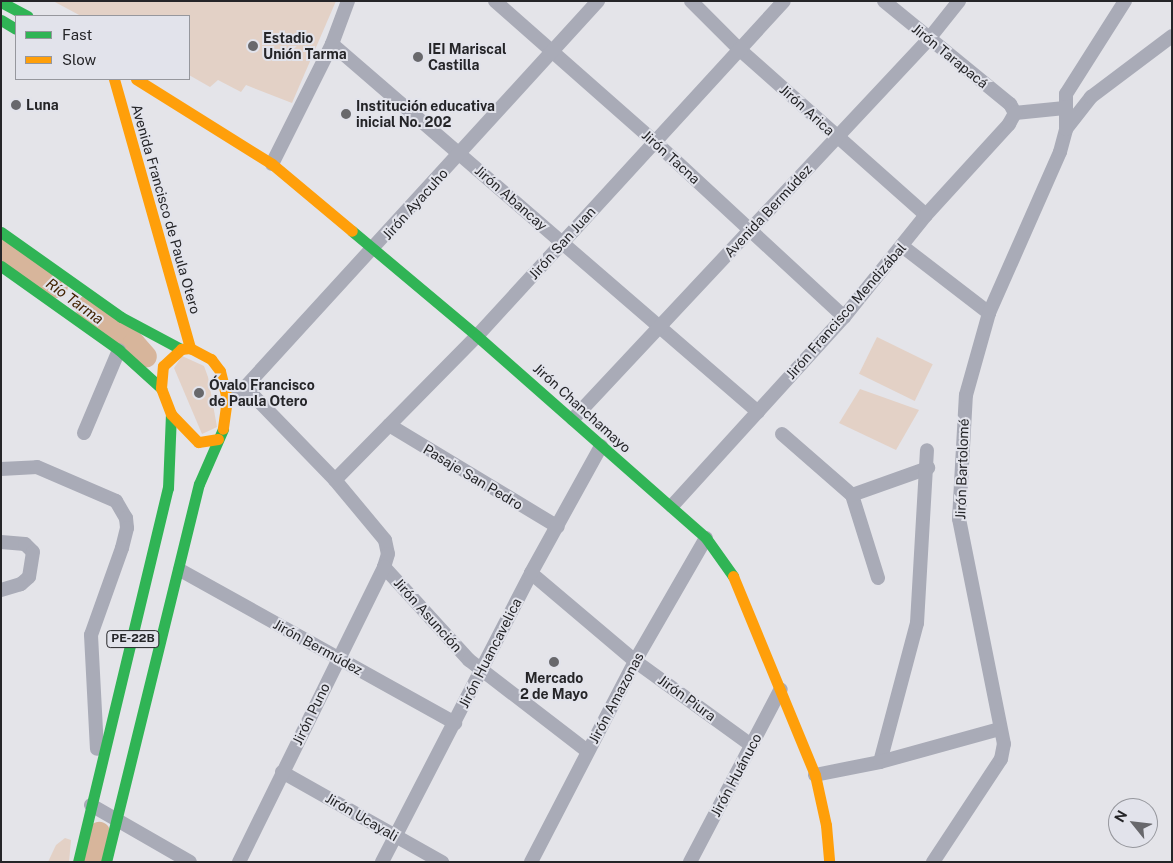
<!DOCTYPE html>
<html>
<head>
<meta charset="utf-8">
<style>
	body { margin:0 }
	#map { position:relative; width:1173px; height:863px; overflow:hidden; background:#e4e4e9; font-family:"Public Sans",sans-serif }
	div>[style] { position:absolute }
	.green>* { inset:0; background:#e3d1c6; transform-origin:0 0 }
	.river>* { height:22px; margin:-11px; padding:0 11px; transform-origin:11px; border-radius:11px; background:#d7b59b }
	.street>* { height:14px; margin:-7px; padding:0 7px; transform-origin:7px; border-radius:7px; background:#a9abb7 }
	.fast>* { height:11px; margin:-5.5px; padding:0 5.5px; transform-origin:5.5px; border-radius:5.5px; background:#30b455 }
	.slow>* { height:11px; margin:-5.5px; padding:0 5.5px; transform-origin:5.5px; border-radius:5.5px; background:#ff9f0a }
	.dots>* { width:14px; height:14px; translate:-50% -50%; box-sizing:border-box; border:2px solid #e2e3eb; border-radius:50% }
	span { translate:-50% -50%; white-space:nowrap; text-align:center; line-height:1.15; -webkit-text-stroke:4px #e2e3eb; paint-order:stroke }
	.shield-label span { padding:1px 4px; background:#e2e3eb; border:1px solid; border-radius:4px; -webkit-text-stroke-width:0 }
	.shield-label { font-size:12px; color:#252528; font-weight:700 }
	.poi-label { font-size:14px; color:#252528; font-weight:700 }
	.left { translate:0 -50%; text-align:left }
	.street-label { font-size:14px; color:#252528 }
	.water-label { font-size:15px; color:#442404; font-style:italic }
	.frame { position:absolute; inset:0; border:2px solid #252528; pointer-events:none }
	.legend { position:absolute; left:15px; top:15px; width:175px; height:65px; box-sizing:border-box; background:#e2e3eb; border:1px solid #96979d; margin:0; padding:6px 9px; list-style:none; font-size:15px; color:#252528 }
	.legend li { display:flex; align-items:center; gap:10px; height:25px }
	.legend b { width:25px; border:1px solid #96979d }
	.north { position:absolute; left:1108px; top:798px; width:50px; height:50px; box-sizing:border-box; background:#e2e3eb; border:1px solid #96979d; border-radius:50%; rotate:299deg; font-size:14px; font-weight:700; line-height:20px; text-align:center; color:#252528 }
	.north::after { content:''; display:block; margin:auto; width:18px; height:22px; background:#68686c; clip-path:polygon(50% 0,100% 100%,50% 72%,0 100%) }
</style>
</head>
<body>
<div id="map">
	<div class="green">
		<i style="clip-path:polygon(53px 1px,336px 1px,292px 103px,246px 85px,241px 92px,218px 80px,210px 87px,189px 75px,189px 16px,81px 16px)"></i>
		<i style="left:877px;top:337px;width:62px;height:41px;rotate:26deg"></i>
		<i style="clip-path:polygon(182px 356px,204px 366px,208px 377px,217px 427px,202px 434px,174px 368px)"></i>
		<i style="clip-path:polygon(860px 389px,919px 410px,896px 450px,839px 423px)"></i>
		<i style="clip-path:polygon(65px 838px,71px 840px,69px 862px,48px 862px,56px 845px)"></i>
	</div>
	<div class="river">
		<i style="left:1px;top:248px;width:68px;rotate:34.9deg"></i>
		<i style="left:86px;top:307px;width:60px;rotate:36.9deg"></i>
		<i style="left:134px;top:343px;width:18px;rotate:49deg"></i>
		<i style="left:93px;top:862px;width:30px;rotate:-78deg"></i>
	</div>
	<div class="street">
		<i style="left:495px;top:1px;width:212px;rotate:41.4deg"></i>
		<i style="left:654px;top:141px;width:259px;rotate:42.8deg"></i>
		<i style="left:691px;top:1px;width:68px;rotate:45deg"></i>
		<i style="left:739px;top:49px;width:250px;rotate:41.6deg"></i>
		<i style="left:884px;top:1px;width:163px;rotate:39.3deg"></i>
		<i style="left:1010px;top:104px;width:10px;rotate:61deg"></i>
		<i style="left:332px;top:44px;width:563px;rotate:40.82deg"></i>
		<i style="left:1015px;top:113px;width:50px;rotate:-5.7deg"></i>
		<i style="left:1066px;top:129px;width:41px;rotate:-52deg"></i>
		<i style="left:1091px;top:97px;width:101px;rotate:-37deg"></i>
		<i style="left:272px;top:164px;width:134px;rotate:-63.4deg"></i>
		<i style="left:332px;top:44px;width:46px;rotate:-69.6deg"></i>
		<i style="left:902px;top:246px;width:110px;rotate:37.6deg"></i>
		<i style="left:245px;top:387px;width:129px;rotate:45.9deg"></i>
		<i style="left:335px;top:480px;width:78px;rotate:50.2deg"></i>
		<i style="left:385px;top:540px;width:14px;rotate:78deg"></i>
		<i style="left:388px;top:554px;width:14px;rotate:107deg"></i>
		<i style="left:384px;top:567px;width:126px;rotate:47.6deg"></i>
		<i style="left:469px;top:660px;width:149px;rotate:37.6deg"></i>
		<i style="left:227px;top:399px;width:12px;rotate:-20deg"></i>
		<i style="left:238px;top:395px;width:534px;rotate:-47.58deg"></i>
		<i style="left:573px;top:419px;width:519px;rotate:-46.87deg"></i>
		<i style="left:928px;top:40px;width:50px;rotate:-51.5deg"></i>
		<i style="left:389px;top:425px;width:197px;rotate:31.1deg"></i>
		<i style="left:84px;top:433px;width:90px;rotate:-67.1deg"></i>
		<i style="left:782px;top:434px;width:93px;rotate:41.1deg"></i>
		<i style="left:1px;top:469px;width:36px;rotate:-3deg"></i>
		<i style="left:37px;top:467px;width:86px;rotate:23.3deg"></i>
		<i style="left:116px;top:501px;width:20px;rotate:60deg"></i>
		<i style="left:126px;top:518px;width:10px;rotate:84deg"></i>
		<i style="left:127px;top:528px;width:21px;rotate:104deg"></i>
		<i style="left:122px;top:548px;width:92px;rotate:109.6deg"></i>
		<i style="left:91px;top:635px;width:114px;rotate:87deg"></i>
		<i style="left:335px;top:480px;width:202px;rotate:-45.4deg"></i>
		<i style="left:477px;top:336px;width:454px;rotate:-47.5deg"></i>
		<i style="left:852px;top:495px;width:87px;rotate:72.6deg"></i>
		<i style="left:852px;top:495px;width:81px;rotate:-19.6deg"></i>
		<i style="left:672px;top:506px;width:256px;rotate:-47.7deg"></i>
		<i style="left:844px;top:317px;width:131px;rotate:-51.2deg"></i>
		<i style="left:926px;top:215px;width:123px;rotate:-47.6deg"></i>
		<i style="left:1009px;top:124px;width:13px;rotate:-61deg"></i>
		<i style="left:1px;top:542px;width:24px;rotate:5deg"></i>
		<i style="left:25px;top:544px;width:11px;rotate:45deg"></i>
		<i style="left:33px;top:552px;width:25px;rotate:99deg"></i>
		<i style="left:29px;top:577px;width:11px;rotate:139deg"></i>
		<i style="left:21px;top:584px;width:21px;rotate:163deg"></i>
		<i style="left:180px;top:570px;width:315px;rotate:29.1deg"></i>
		<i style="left:531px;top:573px;width:136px;rotate:40.2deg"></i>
		<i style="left:635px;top:661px;width:143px;rotate:35.9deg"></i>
		<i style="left:880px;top:762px;width:144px;rotate:-75.1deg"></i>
		<i style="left:917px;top:623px;width:173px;rotate:-86.7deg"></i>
		<i style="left:282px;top:772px;width:184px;rotate:29.4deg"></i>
		<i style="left:815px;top:775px;width:66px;rotate:-11.3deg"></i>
		<i style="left:880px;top:762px;width:124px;rotate:-15.4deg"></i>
		<i style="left:91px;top:805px;width:114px;rotate:29.9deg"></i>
		<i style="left:239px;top:862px;width:329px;rotate:-63.8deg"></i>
		<i style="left:382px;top:862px;width:325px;rotate:-62.7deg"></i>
		<i style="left:531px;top:573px;width:145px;rotate:-61.1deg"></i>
		<i style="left:531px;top:862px;width:226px;rotate:-62.6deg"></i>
		<i style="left:635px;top:661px;width:142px;rotate:-60deg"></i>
		<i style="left:690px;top:862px;width:195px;rotate:-62.3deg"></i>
		<i style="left:933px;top:862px;width:123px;rotate:-56.6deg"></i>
		<i style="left:1001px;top:759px;width:15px;rotate:-79deg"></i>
		<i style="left:1004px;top:744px;width:229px;rotate:-101.3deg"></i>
		<i style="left:959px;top:519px;width:124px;rotate:-86.8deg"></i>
		<i style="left:966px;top:395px;width:85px;rotate:-74.3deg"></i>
		<i style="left:989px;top:313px;width:176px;rotate:-66.2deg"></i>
		<i style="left:1060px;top:152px;width:24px;rotate:-75deg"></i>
		<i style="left:1066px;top:129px;width:35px;rotate:-90deg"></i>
		<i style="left:1066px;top:94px;width:110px;rotate:-57.6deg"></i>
	</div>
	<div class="fast">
		<i style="left:1px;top:2px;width:30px;rotate:28deg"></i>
		<i style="left:1px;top:20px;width:17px;rotate:31deg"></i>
		<i style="left:352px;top:231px;width:163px;rotate:40deg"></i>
		<i style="left:477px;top:336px;width:305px;rotate:41.4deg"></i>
		<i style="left:706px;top:538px;width:47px;rotate:54.6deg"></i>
		<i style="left:1px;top:232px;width:147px;rotate:35.3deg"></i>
		<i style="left:121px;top:317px;width:68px;rotate:28.1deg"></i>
		<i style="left:1px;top:266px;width:145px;rotate:35.4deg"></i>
		<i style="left:119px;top:350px;width:57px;rotate:42.1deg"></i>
		<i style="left:78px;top:862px;width:385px;rotate:-76.5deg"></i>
		<i style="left:168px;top:488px;width:74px;rotate:-87.7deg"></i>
		<i style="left:106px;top:862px;width:389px;rotate:-76.2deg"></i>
		<i style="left:199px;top:484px;width:60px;rotate:-66.4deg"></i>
	</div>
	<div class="slow">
		<i style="left:114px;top:79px;width:280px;rotate:74.2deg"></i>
		<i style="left:136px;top:79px;width:160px;rotate:32deg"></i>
		<i style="left:272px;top:164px;width:104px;rotate:39.9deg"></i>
		<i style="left:218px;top:439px;width:20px;rotate:171deg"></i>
		<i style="left:198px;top:442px;width:39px;rotate:-134deg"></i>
		<i style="left:171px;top:414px;width:28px;rotate:-111deg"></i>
		<i style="left:161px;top:388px;width:22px;rotate:-85deg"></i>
		<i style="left:163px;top:366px;width:25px;rotate:-43deg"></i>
		<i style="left:181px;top:349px;width:9px;rotate:-6deg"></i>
		<i style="left:190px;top:348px;width:24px;rotate:28deg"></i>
		<i style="left:211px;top:359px;width:15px;rotate:53deg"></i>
		<i style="left:220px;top:371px;width:29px;rotate:76deg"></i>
		<i style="left:227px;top:399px;width:30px;rotate:98deg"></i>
		<i style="left:733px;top:576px;width:215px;rotate:67.6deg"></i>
		<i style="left:815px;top:775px;width:51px;rotate:77.6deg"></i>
		<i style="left:826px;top:825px;width:37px;rotate:85deg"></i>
	</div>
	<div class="dots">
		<i style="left:253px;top:46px;background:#68686c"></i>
		<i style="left:418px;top:57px;background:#68686c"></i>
		<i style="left:16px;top:105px;background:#68686c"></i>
		<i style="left:346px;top:114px;background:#68686c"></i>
		<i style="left:199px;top:393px;background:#68686c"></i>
		<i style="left:554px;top:662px;background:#68686c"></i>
	</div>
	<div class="shield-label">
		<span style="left:133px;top:639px">PE-22B</span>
	</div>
	<div class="poi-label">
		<span class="left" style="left:263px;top:46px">Estadio<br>Unión Tarma</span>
		<span class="left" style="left:428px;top:57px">IEI Mariscal<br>Castilla</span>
		<span class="left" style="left:26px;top:105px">Luna</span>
		<span class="left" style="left:356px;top:114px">Institución educativa<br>inicial No. 202</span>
		<span class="left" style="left:209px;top:393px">Óvalo Francisco<br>de Paula Otero</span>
		<span style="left:554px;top:686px">Mercado<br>2 de Mayo</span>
	</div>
	<div class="street-label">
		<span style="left:950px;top:56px;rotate:39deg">Jirón Tarapacá</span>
		<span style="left:807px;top:110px;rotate:42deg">Jirón Arica</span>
		<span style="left:671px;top:157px;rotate:42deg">Jirón Tacna</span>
		<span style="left:511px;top:198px;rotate:41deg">Jirón Abancay</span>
		<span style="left:415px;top:204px;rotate:-48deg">Jirón Ayacuho</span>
		<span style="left:166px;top:209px;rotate:74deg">Avenida Francisco de Paula Otero</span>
		<span style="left:768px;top:211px;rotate:-47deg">Avenida Bermúdez</span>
		<span style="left:562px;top:243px;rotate:-48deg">Jirón San Juan</span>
		<span style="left:846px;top:311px;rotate:-49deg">Jirón Francisco Mendizábal</span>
		<span style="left:582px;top:408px;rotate:42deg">Jirón Chanchamayo</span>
		<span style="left:962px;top:469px;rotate:-88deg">Jirón Bartolomé</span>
		<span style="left:473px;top:477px;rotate:31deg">Pasaje San Pedro</span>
		<span style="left:428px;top:615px;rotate:48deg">Jirón Asunción</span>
		<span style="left:318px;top:647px;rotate:29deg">Jirón Bermúdez</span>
		<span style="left:490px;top:653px;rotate:-63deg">Jirón Huancavelica</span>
		<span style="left:616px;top:698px;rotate:-62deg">Jirón Amazonas</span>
		<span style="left:687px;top:698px;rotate:36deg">Jirón Piura</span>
		<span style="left:311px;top:714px;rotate:-64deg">Jirón Puno</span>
		<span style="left:736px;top:775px;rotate:-62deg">Jirón Huánuco</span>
		<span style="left:362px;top:817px;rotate:30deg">Jirón Ucayali</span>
	</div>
	<div class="water-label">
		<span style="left:75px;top:301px;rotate:36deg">Río Tarma</span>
	</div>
	<div class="frame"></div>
	<ul class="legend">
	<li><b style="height:6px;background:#30b455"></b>Fast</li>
	<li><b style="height:6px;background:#ff9f0a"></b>Slow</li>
	</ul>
	<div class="north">N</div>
</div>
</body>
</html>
